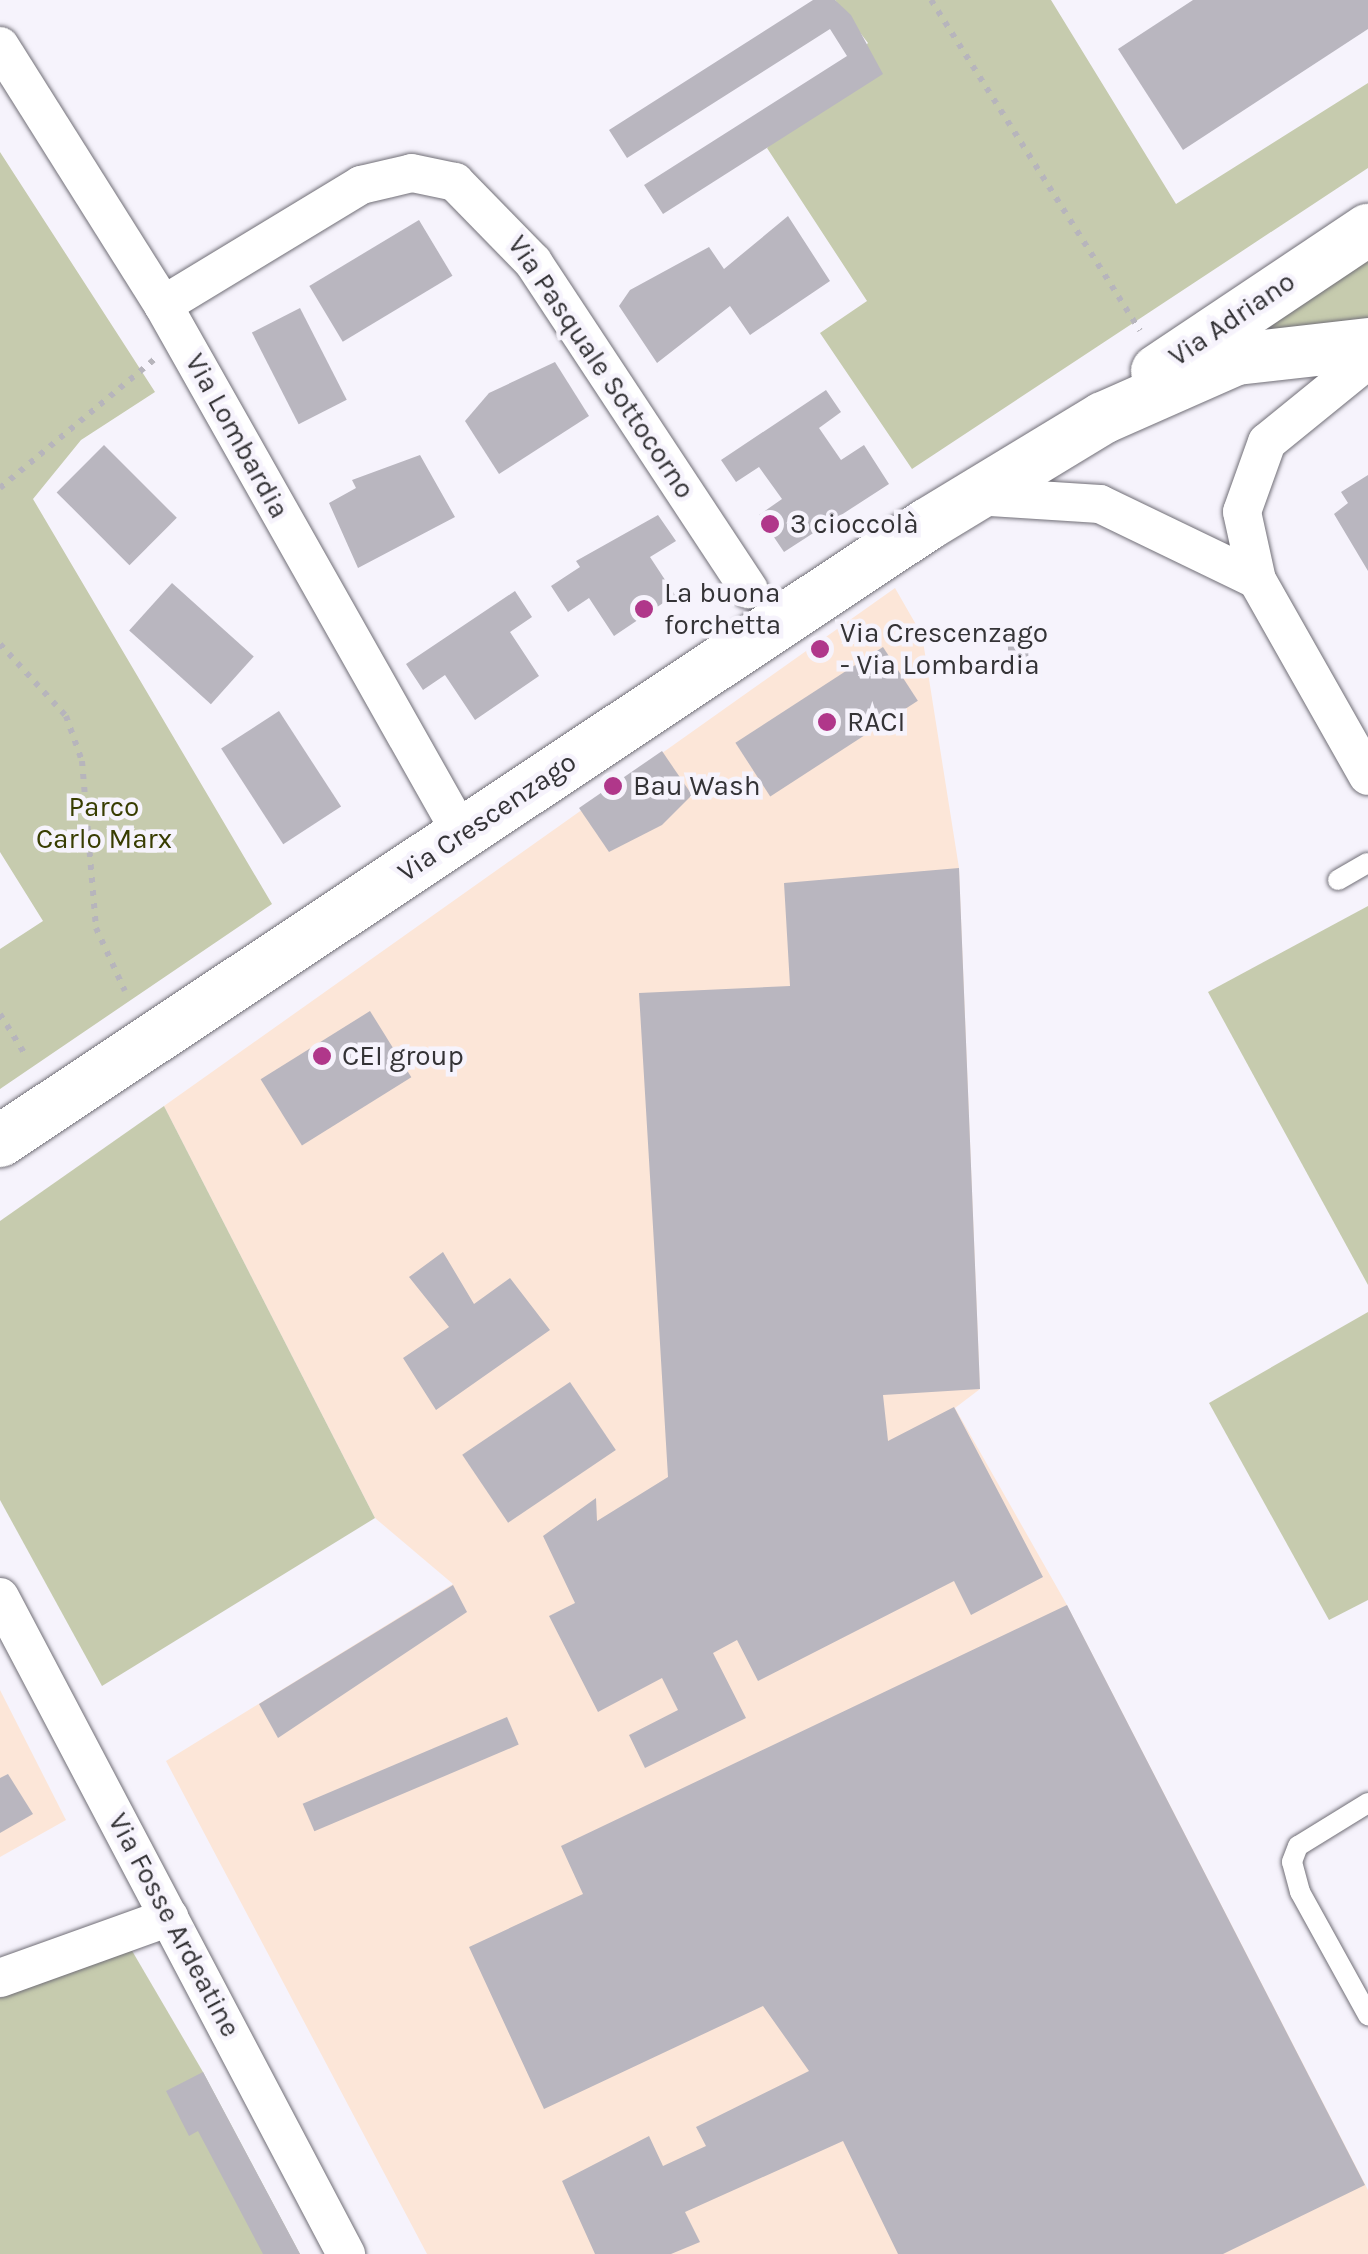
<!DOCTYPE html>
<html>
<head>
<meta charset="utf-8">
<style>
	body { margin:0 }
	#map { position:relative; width:1368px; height:2254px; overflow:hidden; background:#f6f3fc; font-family:Karla,sans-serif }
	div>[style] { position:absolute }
	.industrial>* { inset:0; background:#fce6d8 }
	.green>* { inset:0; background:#c6cbae }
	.building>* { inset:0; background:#b9b6bf; transform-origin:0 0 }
	.path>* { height:6px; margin-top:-3px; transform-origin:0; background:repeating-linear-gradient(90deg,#b7b5bc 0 5px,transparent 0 13px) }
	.roads { filter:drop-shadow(0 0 2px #716f77) drop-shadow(0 0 2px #716f77) }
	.lane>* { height:20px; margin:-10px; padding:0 10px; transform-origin:10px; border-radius:10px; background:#fff }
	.street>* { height:38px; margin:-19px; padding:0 19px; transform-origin:19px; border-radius:19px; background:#fff }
	.secondary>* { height:52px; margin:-26px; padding:0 26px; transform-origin:26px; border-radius:26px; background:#fff }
	.dots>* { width:28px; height:28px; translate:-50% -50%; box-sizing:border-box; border:5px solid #f6f3fc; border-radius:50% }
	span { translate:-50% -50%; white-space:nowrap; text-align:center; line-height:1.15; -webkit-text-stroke:9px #f6f3fc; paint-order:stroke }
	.street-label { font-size:28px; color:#343336 }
	.poi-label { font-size:28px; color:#343336 }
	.left { translate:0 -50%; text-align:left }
	.park-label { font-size:28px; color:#383d01 }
</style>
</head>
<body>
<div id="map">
	<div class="industrial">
		<i style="clip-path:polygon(895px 588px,922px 635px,959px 868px,980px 1389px,955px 1408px,1067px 1605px,1368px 2190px,1368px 2254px,427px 2254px,166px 1761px,453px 1584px,375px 1518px,164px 1106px)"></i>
		<i style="clip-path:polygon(0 1690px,66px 1820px,0 1857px)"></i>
	</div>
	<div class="green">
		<i style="clip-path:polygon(835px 0,1051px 0,1176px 204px,1368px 83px,1368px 168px,912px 469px,820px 333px,867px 301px,767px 148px,868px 43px)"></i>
		<i style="clip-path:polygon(0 152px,155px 392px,81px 440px,33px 499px,272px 904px,0 1089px,0 949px,43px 921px,0 852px)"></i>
		<i style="clip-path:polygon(1368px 248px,1368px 328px,1242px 331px)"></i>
		<i style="clip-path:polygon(1368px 906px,1368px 1285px,1208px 992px)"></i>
		<i style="clip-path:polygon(164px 1106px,375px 1518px,102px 1686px,0 1500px,0 1221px)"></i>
		<i style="clip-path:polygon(1368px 1312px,1368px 1600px,1329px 1620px,1209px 1403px)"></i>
		<i style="clip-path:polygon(131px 1949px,203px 2072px,300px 2254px,0 2254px,0 1998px)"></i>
	</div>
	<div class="building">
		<i style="clip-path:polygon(813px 0,835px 0,851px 15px,883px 74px,663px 214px,644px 185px,847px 56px,830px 29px,627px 158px,609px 130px)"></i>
		<i style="clip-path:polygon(1193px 0,1368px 0,1368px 29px,1183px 150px,1118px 49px)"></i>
		<i style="clip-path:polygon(788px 216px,830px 281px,750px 335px,730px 306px,657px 363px,619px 306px,630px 290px,709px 247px,724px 269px)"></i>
		<i style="left:419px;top:220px;width:65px;height:128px;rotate:59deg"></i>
		<i style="left:300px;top:308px;width:103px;height:54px;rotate:63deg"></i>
		<i style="clip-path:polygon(555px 362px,589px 416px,499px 474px,465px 421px,489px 393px)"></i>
		<i style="clip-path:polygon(826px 390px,841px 412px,819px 428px,841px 460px,864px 445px,889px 484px,784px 552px,759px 515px,782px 499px,759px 467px,736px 482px,721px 460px)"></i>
		<i style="left:104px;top:445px;width:103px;height:67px;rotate:45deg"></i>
		<i style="clip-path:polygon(420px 455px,455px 517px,358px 568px,329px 503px,356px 488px,352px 480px)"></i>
		<i style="clip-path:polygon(1368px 475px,1368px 571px,1334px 514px,1348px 503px,1341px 492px)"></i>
		<i style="clip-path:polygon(658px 515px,676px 541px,650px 557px,675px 595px,614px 636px,589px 598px,568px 612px,551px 586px,580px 567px,576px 561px)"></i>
		<i style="left:172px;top:583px;width:110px;height:64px;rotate:42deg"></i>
		<i style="clip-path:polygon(515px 591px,532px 617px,510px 632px,539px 676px,475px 720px,445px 675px,423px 690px,406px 664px)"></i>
		<i style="left:1027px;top:629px;width:37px;height:20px;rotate:87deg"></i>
		<i style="left:883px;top:647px;width:64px;height:176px;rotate:57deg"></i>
		<i style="left:279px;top:711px;width:114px;height:69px;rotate:57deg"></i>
		<i style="clip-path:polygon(662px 751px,692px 795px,662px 825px,609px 852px,579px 808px)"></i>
		<i style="clip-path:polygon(959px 868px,980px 1389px,883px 1395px,888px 1441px,954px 1407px,1043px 1577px,971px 1615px,954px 1581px,758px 1681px,737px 1640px,713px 1653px,746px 1718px,645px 1768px,629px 1735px,678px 1710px,662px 1678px,598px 1712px,549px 1616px,575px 1603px,543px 1536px,596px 1498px,597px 1521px,668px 1477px,639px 993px,790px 986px,784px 883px)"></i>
		<i style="left:370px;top:1011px;width:78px;height:129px;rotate:58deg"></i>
		<i style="clip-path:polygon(443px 1252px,474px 1304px,510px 1278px,550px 1330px,436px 1410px,403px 1358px,449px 1327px,409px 1277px)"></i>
		<i style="left:570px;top:1382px;width:82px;height:130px;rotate:56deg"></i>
		<i style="clip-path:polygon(453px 1585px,467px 1612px,278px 1738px,259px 1704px)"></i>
		<i style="clip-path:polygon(1067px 1605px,1365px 2185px,1223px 2254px,898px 2254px,843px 2141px,685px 2212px,700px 2242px,671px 2254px,595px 2254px,562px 2181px,649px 2136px,663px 2166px,706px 2146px,696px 2127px,809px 2071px,763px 2006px,544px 2109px,469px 1947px,583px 1894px,561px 1846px)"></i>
		<i style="left:507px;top:1717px;width:30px;height:222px;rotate:67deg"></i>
		<i style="clip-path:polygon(8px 1774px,33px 1814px,0 1833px,0 1778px)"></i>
		<i style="clip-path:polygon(203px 2072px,300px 2254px,263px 2254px,198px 2131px,189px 2136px,166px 2091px)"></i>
	</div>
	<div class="path">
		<i style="left:931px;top:0;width:391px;rotate:57.7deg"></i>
		<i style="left:0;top:488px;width:203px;rotate:-39.8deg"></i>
		<i style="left:0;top:644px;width:98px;rotate:47.5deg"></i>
		<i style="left:66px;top:716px;width:48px;rotate:70.4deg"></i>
		<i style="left:82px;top:761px;width:168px;rotate:85.2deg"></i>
		<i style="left:96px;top:928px;width:69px;rotate:65.3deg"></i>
		<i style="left:0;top:1014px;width:49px;rotate:58.2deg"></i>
	</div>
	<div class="roads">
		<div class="lane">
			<i style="left:1338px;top:880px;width:34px;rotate:-30deg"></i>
			<i style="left:1368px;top:1803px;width:82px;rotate:148.4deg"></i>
			<i style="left:1298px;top:1846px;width:17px;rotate:111deg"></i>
			<i style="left:1292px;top:1862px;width:31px;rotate:75deg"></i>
			<i style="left:1300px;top:1892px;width:141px;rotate:61.1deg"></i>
		</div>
		<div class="street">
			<i style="left:0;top:46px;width:306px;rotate:57.8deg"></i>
			<i style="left:163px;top:305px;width:606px;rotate:60.56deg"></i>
			<i style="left:163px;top:305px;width:232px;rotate:-31.2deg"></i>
			<i style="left:361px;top:185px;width:52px;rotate:-13.2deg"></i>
			<i style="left:412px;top:173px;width:44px;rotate:11.8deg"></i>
			<i style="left:455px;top:182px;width:112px;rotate:45.7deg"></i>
			<i style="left:533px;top:262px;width:392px;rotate:56.6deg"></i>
			<i style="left:1368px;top:360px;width:130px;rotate:140.9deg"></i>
			<i style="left:1267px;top:442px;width:74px;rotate:109.7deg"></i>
			<i style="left:1242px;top:512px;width:70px;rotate:77.6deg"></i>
			<i style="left:1257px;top:580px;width:225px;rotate:60.5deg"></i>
			<i style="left:975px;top:496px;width:125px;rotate:3.7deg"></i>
			<i style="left:1100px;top:504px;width:174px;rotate:25.8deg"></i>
			<i style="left:0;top:1597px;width:743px;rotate:62.23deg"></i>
			<i style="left:0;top:1978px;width:180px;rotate:-19.8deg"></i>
		</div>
		<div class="secondary">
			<i style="left:1157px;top:371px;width:254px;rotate:-33.8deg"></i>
			<i style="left:0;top:1141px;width:1114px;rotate:-33.62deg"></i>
			<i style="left:928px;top:524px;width:205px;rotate:-31.2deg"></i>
			<i style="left:1103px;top:418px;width:146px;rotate:-23.8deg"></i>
			<i style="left:1237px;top:359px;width:132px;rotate:-6.5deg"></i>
		</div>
	</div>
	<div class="dots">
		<i style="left:770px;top:524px;background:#b0378a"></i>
		<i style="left:644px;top:609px;background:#b0378a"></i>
		<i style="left:820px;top:649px;background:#b0378a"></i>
		<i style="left:827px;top:722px;background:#b0378a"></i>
		<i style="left:613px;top:786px;background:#b0378a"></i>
		<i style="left:322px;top:1056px;background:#b0378a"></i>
	</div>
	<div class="street-label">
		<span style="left:1232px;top:319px;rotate:-34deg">Via Adriano</span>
		<span style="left:601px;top:367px;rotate:56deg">Via Pasquale Sottocorno</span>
		<span style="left:237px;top:436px;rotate:61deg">Via Lombardia</span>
		<span style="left:487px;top:817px;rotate:-34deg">Via Crescenzago</span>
		<span style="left:174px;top:1925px;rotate:62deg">Via Fosse Ardeatine</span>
	</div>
	<div class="poi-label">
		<span class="left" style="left:790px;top:524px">3 cioccolà</span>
		<span class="left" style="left:664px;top:609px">La buona<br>forchetta</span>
		<span class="left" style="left:840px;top:649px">Via Crescenzago<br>- Via Lombardia</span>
		<span class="left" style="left:847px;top:722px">RACI</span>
		<span class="left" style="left:633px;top:786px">Bau Wash</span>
		<span class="left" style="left:342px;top:1056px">CEI group</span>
	</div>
	<div class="park-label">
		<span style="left:104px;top:823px">Parco<br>Carlo Marx</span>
	</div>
</div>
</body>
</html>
